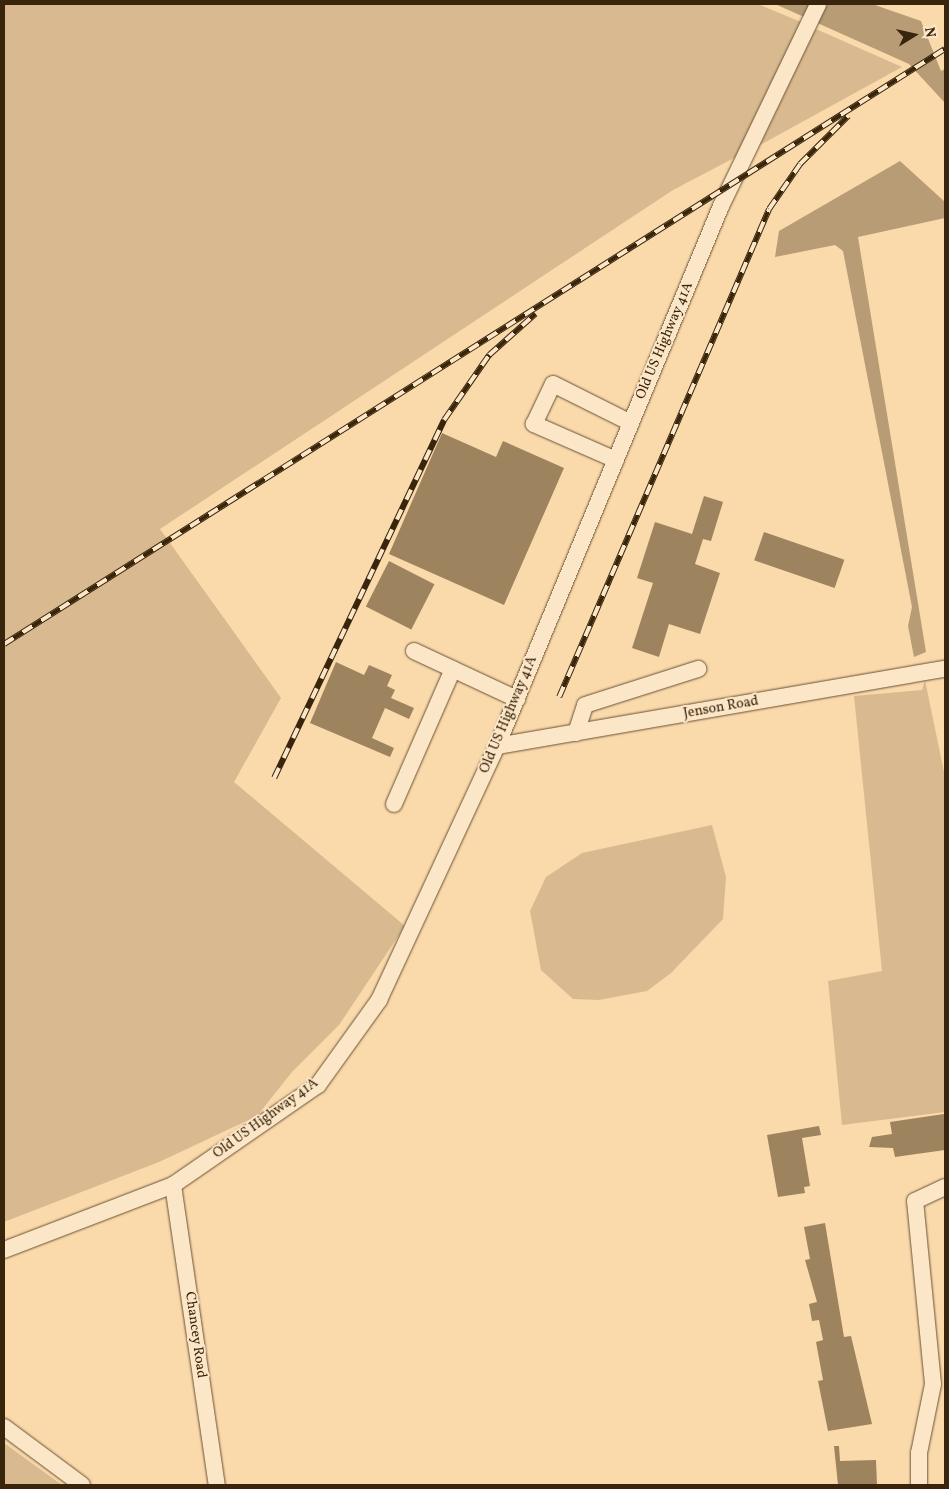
<!DOCTYPE html>
<html>
<head>
<meta charset="utf-8">
<style>
	body { margin:0 }
	#map { position:relative; width:949px; height:1489px; overflow:hidden; background:#fad9ab; font-family:Vollkorn,serif }
	div>[style] { position:absolute }
	.green>* { inset:0; background:#d9ba90 }
	.water>* { inset:0; background:#b89c75 }
	.building>* { inset:0; background:#9d835e; transform-origin:0 0 }
	.roads { filter:drop-shadow(0 0 1px #695233) drop-shadow(0 0 1px #695233) }
	.minor>* { height:16px; margin:-8px; padding:0 8px; transform-origin:8px; border-radius:8px; background:#fce6c8 }
	.rail>* { height:5.5px; margin-top:-2.75px; transform-origin:0; background:repeating-linear-gradient(90deg,#fce6c8 0 11px,#39250b 0 22px); box-sizing:border-box; border-block:1px solid #39250b }
	span { translate:-50% -50%; white-space:nowrap; text-align:center; line-height:1.15; -webkit-text-stroke:4px #fce6c8; paint-order:stroke }
	.street-label { font-size:14px; color:#39250b }
	.frame { position:absolute; inset:0; border:5px solid #39250b; pointer-events:none }
	.north { position:absolute; left:889px; top:10px; width:50px; height:50px; -webkit-text-stroke:4px #fce6c8; paint-order:stroke; rotate:80deg; font-size:14px; font-weight:700; line-height:20px; text-align:center; color:#39250b }
	.north::after { content:''; display:block; margin:auto; width:18px; height:22px; background:#39250b; clip-path:polygon(50% 0,100% 100%,50% 72%,0 100%) }
</style>
</head>
<body>
<div id="map">
	<div class="green">
		<i style="clip-path:polygon(758px 4px,801px 22px,736px 157px,673px 190px,160px 529px,281px 698px,234px 782px,405px 926px,339px 1025px,292px 1072px,257px 1116px,159px 1162px,4px 1222px,4px 5px)"></i>
		<i style="clip-path:polygon(816px 29px,902px 67px,760px 145px,811px 38px)"></i>
		<i style="clip-path:polygon(925px 680px,945px 777px,945px 1112px,842px 1125px,828px 981px,882px 971px,854px 696px,922px 690px)"></i>
		<i style="clip-path:polygon(712px 825px,726px 877px,723px 919px,671px 973px,647px 991px,599px 1000px,573px 999px,541px 970px,530px 911px,546px 877px,582px 853px)"></i>
		<i style="clip-path:polygon(4px 1443px,62px 1485px,4px 1485px)"></i>
	</div>
	<div class="water">
		<i style="clip-path:polygon(775px 4px,872px 4px,921px 21px,941px 71px,945px 69px,945px 103px,909px 64px)"></i>
		<i style="clip-path:polygon(900px 161px,945px 202px,945px 218px,858px 237px,926px 652px,914px 657px,908px 626px,912px 607px,843px 251px,835px 245px,775px 257px,779px 231px)"></i>
	</div>
	<div class="building">
		<i style="clip-path:polygon(442px 433px,496px 457px,503px 441px,564px 468px,504px 605px,389px 554px)"></i>
		<i style="clip-path:polygon(704px 496px,723px 502px,711px 541px,703px 539px,695px 564px,720px 573px,700px 634px,669px 624px,659px 657px,632px 648px,653px 583px,637px 578px,655px 522px,692px 534px)"></i>
		<i style="left:764px;top:532px;width:85px;height:30px;rotate:19deg"></i>
		<i style="left:389px;top:561px;width:51px;height:51px;rotate:27deg"></i>
		<i style="clip-path:polygon(336px 662px,364px 675px,369px 665px,392px 675px,387px 686px,395px 690px,391px 698px,414px 708px,409px 719px,385px 708px,372px 738px,394px 748px,390px 757px,310px 723px)"></i>
		<i style="clip-path:polygon(944px 1114px,945px 1150px,895px 1157px,893px 1148px,869px 1147px,872px 1137px,892px 1134px,890px 1122px)"></i>
		<i style="clip-path:polygon(819px 1126px,821px 1135px,802px 1138px,810px 1186px,804px 1187px,805px 1193px,778px 1197px,767px 1135px)"></i>
		<i style="clip-path:polygon(825px 1223px,844px 1337px,851px 1336px,872px 1424px,828px 1431px,818px 1381px,823px 1380px,816px 1342px,823px 1340px,819px 1320px,812px 1321px,809px 1304px,817px 1302px,805px 1260px,810px 1259px,804px 1227px)"></i>
		<i style="clip-path:polygon(834px 1446px,839px 1446px,840px 1461px,876px 1460px,877px 1485px,838px 1485px)"></i>
	</div>
	<div class="roads">
		<div class="minor">
			<i style="left:616px;top:460px;width:90px;rotate:-156.3deg"></i>
			<i style="left:534px;top:424px;width:44px;rotate:-64.6deg"></i>
			<i style="left:553px;top:384px;width:87px;rotate:26.6deg"></i>
			<i style="left:414px;top:651px;width:114px;rotate:25deg"></i>
			<i style="left:576px;top:733px;width:29px;rotate:-72deg"></i>
			<i style="left:585px;top:705px;width:119px;rotate:-17.7deg"></i>
			<i style="left:497px;top:746px;width:455px;rotate:-9.8deg"></i>
			<i style="left:394px;top:804px;width:147px;rotate:-66.4deg"></i>
			<i style="left:173px;top:1185px;width:303px;rotate:81.7deg"></i>
			<i style="left:4px;top:1250px;width:181px;rotate:-21deg"></i>
			<i style="left:173px;top:1185px;width:176px;rotate:-34.6deg"></i>
			<i style="left:318px;top:1085px;width:105px;rotate:-54.3deg"></i>
			<i style="left:379px;top:1000px;width:280px;rotate:-65.1deg"></i>
			<i style="left:497px;top:746px;width:585px;rotate:-67.47deg"></i>
			<i style="left:721px;top:206px;width:224px;rotate:-64.3deg"></i>
			<i style="left:4px;top:1427px;width:97px;rotate:36.6deg"></i>
			<i style="left:919px;top:1485px;width:32px;rotate:-90deg"></i>
			<i style="left:919px;top:1453px;width:70px;rotate:-78.5deg"></i>
			<i style="left:933px;top:1384px;width:184px;rotate:-95.6deg"></i>
			<i style="left:915px;top:1201px;width:33px;rotate:-25deg"></i>
		</div>
	</div>
	<div class="rail">
		<i style="left:4px;top:644px;width:1113px;rotate:-32.31deg"></i>
		<i style="left:559px;top:697px;width:531px;rotate:-66.72deg"></i>
		<i style="left:769px;top:209px;width:55px;rotate:-55.4deg"></i>
		<i style="left:800px;top:164px;width:68px;rotate:-45deg"></i>
		<i style="left:274px;top:778px;width:396px;rotate:-64.6deg"></i>
		<i style="left:444px;top:420px;width:79px;rotate:-55.3deg"></i>
		<i style="left:489px;top:355px;width:62px;rotate:-41.7deg"></i>
	</div>
	<div class="street-label">
		<span style="left:665px;top:341px;rotate:-67deg">Old US Highway 41A</span>
		<span style="left:721px;top:708px;rotate:-10deg">Jenson Road</span>
		<span style="left:509px;top:715px;rotate:-67deg">Old US Highway 41A</span>
		<span style="left:266px;top:1119px;rotate:-36deg">Old US Highway 41A</span>
		<span style="left:195px;top:1335px;rotate:82deg">Chancey Road</span>
	</div>
	<div class="frame"></div>
	<div class="north">N</div>
</div>
</body>
</html>
